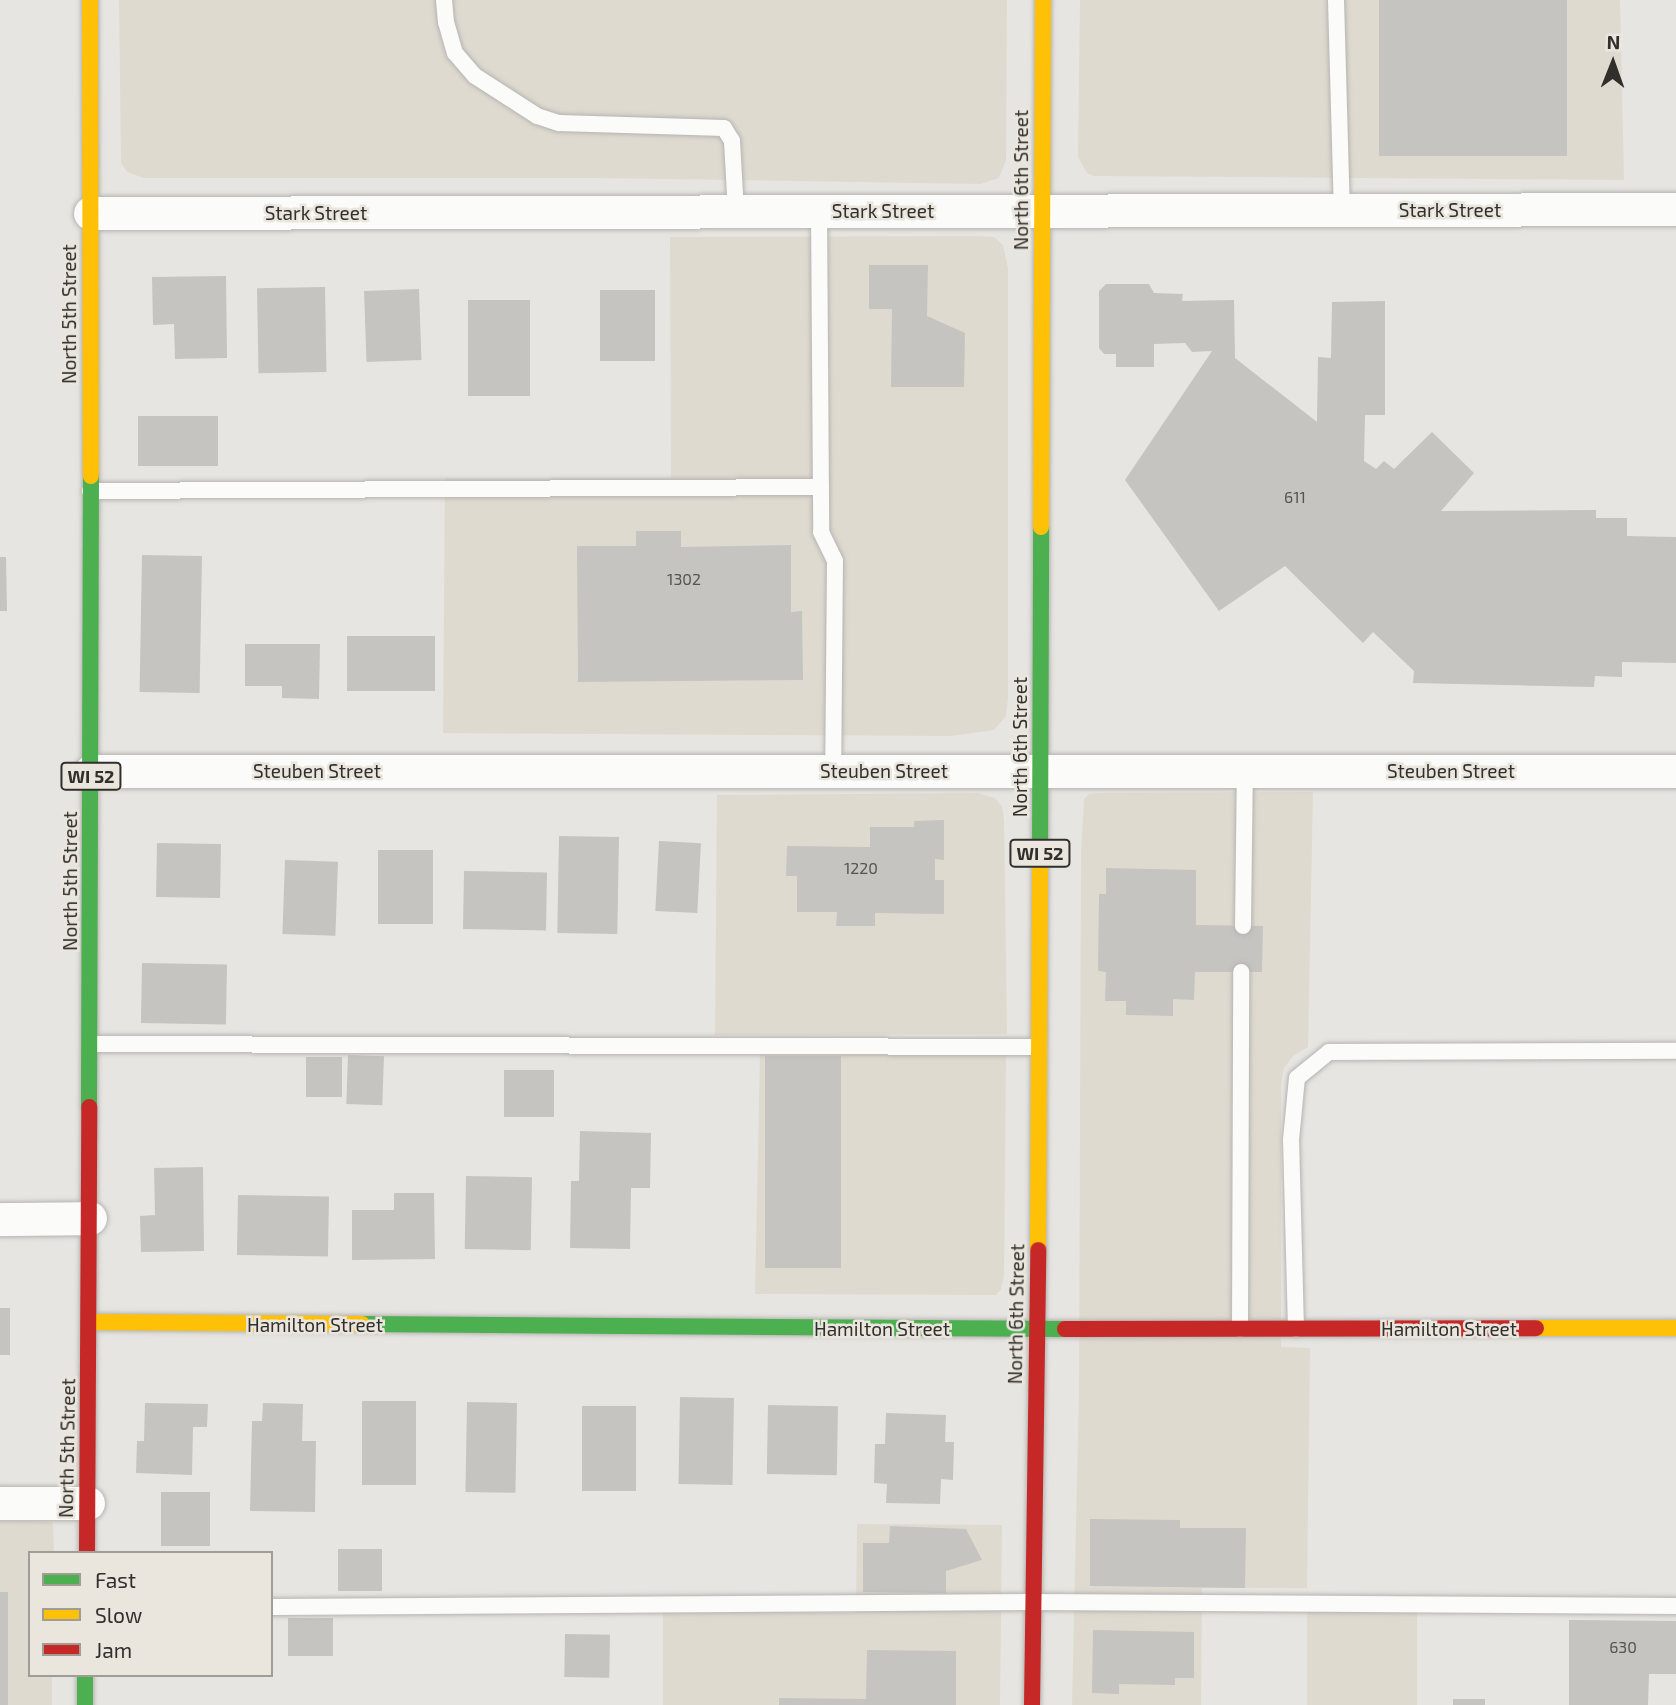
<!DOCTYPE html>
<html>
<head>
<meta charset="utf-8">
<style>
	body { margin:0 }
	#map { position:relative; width:1676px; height:1705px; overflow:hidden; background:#e7e5e1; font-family:"Exo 2",sans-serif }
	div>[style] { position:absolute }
	.built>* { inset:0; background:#dfdad0; transform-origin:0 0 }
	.building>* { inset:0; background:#c5c4c1; transform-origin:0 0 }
	.roads { filter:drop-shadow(0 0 2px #b5b4b1) drop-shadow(0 0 2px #b5b4b1) }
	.lane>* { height:16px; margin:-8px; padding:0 8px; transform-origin:8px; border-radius:8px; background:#fbfbfa }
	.street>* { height:33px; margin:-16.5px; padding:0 16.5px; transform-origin:16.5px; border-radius:16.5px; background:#fbfbfa }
	.fast>* { height:16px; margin:-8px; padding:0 8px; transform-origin:8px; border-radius:8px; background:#4caf50 }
	.slow>* { height:16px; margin:-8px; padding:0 8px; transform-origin:8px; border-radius:8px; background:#ffc107 }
	.jam>* { height:16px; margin:-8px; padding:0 8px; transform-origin:8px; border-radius:8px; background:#c62828 }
	span { translate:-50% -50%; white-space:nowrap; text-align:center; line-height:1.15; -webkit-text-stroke:5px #eae6de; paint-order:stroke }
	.number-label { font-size:16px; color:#555451 }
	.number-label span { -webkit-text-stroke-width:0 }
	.shield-label span { padding:2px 5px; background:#eae6de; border:2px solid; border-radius:5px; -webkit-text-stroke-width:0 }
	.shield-label { font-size:18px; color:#302f2c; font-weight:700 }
	.street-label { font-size:19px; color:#302f2c }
	.legend { position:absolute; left:28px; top:1551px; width:245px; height:126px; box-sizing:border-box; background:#eae6de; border:2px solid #a09d97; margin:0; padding:9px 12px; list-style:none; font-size:21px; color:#302f2c }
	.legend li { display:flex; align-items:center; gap:14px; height:35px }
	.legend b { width:35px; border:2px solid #a09d97 }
	.north { position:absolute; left:1578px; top:28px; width:70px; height:70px; -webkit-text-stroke:5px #eae6de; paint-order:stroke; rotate:1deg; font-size:19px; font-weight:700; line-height:28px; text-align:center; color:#302f2c }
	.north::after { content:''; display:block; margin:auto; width:24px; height:32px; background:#302f2c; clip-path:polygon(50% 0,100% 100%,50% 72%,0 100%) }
</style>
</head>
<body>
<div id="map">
	<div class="built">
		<i style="clip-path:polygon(119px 0,1007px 0,1006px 160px,999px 178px,980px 184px,600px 178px,144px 178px,127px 172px,121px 163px)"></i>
		<i style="clip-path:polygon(1080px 0,1620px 0,1624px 180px,1094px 176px,1087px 173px,1078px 157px)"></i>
		<i style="clip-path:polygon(972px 236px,994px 237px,1003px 245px,1008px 268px,1008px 698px,1006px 716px,994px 730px,951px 736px,443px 733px,445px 478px,671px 478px,670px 237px)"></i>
		<i style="clip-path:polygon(1313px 792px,1308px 1047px,1293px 1056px,1284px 1068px,1281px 1084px,1281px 1347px,1310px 1348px,1307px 1588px,1202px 1588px,1201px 1705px,1072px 1705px,1079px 1391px,1081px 854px,1084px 799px,1089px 794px,1100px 793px)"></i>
		<i style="clip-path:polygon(978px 793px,995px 798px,1002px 806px,1004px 820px,1007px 1034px,715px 1035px,717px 795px)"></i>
		<i style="clip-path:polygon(1006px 1053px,1004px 1276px,1001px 1289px,996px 1295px,755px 1294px,760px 1054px)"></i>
		<i style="clip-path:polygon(0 1521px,53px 1522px,54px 1553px,30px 1553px,30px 1675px,52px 1675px,52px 1705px,0 1705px)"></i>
		<i style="clip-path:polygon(857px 1524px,1002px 1525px,1000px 1705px,663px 1705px,663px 1611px,856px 1613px)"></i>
		<i style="left:1307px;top:1604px;width:110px;height:101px"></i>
	</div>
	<div class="building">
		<i style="left:1379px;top:0;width:188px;height:156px"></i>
		<i style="clip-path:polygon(869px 265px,928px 265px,927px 316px,965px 333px,964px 387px,891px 387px,892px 309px,869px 309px)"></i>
		<i style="clip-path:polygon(226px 276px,227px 358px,175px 359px,174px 324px,153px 325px,152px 277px)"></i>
		<i style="clip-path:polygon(1106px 284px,1149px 284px,1154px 293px,1183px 294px,1182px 301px,1234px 300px,1235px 358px,1317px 422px,1318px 357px,1331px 358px,1332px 302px,1385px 301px,1385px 415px,1365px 415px,1364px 461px,1376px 469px,1384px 461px,1394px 469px,1432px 432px,1474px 473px,1441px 511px,1596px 510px,1596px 518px,1627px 518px,1627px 536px,1676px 537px,1676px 663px,1622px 662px,1622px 677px,1595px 676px,1594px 687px,1413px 683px,1414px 671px,1373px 632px,1363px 643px,1285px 566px,1219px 611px,1125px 480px,1212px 351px,1192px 352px,1185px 343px,1154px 344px,1154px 367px,1116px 367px,1116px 354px,1104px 354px,1099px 348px,1099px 291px)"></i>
		<i style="left:325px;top:287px;width:85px;height:68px;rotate:89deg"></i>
		<i style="left:419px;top:289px;width:71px;height:55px;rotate:88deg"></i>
		<i style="left:600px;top:290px;width:55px;height:71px"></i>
		<i style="left:468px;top:300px;width:62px;height:96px"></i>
		<i style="left:138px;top:416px;width:80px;height:50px"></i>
		<i style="clip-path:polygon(636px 531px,681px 531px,681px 547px,791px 545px,791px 612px,802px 611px,803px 680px,578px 682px,577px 546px,636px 546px)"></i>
		<i style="left:142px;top:555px;width:60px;height:137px;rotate:1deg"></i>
		<i style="clip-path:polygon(0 557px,6px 557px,7px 611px,0 611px)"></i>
		<i style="left:347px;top:636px;width:88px;height:55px"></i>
		<i style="clip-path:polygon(245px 644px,320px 644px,319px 699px,282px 698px,282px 686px,245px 686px)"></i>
		<i style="clip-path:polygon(944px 820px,944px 860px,935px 859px,935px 880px,944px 880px,944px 914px,875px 913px,875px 926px,836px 926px,837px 912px,797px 912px,797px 876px,786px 876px,787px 846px,870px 847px,870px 827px,914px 827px,914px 821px)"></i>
		<i style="left:559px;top:836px;width:60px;height:97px;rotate:1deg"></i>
		<i style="left:659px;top:841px;width:42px;height:70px;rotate:3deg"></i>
		<i style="left:157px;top:843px;width:64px;height:54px;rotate:1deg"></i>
		<i style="left:378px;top:850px;width:55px;height:74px"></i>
		<i style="left:285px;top:860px;width:53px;height:74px;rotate:2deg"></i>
		<i style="clip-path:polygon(1106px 868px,1196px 870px,1196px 925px,1263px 926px,1262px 972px,1195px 972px,1194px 1000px,1173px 999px,1173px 1016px,1126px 1015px,1126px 1001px,1105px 1001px,1106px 972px,1098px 971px,1099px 894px,1106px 894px)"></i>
		<i style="left:464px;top:871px;width:83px;height:58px;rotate:1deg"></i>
		<i style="left:142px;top:963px;width:85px;height:60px;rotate:1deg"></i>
		<i style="left:348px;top:1055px;width:36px;height:49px;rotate:2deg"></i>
		<i style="left:765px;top:1056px;width:76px;height:212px"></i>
		<i style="left:306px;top:1057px;width:36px;height:40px"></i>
		<i style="left:504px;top:1070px;width:50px;height:47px"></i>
		<i style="clip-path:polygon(580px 1131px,651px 1133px,650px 1188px,631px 1188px,630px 1249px,570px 1248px,571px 1181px,579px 1181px)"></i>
		<i style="clip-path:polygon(203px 1167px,204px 1251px,141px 1252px,140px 1216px,155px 1215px,154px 1168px)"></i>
		<i style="left:466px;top:1176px;width:66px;height:73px;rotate:1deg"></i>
		<i style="clip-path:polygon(394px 1193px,434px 1193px,435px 1259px,352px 1260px,352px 1210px,394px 1210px)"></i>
		<i style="left:238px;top:1195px;width:91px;height:60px;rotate:1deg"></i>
		<i style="left:0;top:1308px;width:10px;height:47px"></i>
		<i style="left:680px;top:1397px;width:54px;height:87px;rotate:1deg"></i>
		<i style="left:362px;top:1401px;width:54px;height:84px"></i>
		<i style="left:467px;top:1402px;width:50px;height:90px;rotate:1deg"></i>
		<i style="clip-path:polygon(145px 1403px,208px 1404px,207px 1427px,193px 1427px,192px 1475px,136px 1473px,137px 1441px,144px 1441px)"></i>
		<i style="clip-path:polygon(263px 1403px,303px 1404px,302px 1441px,316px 1441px,315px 1512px,250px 1511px,252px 1421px,262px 1421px)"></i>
		<i style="left:768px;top:1405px;width:70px;height:69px;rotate:1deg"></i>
		<i style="left:582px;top:1406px;width:54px;height:85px"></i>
		<i style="clip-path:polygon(886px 1413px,946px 1415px,945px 1442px,954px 1442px,953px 1480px,941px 1479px,940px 1504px,886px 1503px,887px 1484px,874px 1483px,875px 1444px,885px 1444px)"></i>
		<i style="left:161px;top:1492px;width:49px;height:54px"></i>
		<i style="clip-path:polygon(1090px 1519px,1180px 1520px,1180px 1528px,1246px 1528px,1245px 1588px,1090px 1586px)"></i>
		<i style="clip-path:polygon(890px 1526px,966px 1529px,982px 1560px,946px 1571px,946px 1593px,863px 1592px,863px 1543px,889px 1543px)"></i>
		<i style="left:338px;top:1549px;width:44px;height:42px"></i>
		<i style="left:0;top:1592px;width:8px;height:113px"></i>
		<i style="left:288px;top:1618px;width:45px;height:38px"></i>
		<i style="clip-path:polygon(1569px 1620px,1676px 1621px,1676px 1674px,1649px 1674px,1648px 1705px,1569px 1705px)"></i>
		<i style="clip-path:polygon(1093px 1630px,1194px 1632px,1194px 1678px,1175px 1678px,1175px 1685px,1119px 1684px,1119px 1694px,1092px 1693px)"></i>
		<i style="left:565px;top:1634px;width:45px;height:43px;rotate:1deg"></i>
		<i style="clip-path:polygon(867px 1650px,956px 1651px,956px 1705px,779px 1705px,779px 1698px,866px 1699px)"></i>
		<i style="left:1453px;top:1699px;width:32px;height:6px"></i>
	</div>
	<div class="roads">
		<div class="lane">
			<i style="left:444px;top:0;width:22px;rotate:85deg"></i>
			<i style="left:446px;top:22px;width:32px;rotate:74deg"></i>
			<i style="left:455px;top:53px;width:30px;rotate:49deg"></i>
			<i style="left:475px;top:76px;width:74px;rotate:32.8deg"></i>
			<i style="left:537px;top:116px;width:23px;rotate:18deg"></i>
			<i style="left:559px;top:123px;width:165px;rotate:1.7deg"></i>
			<i style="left:724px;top:128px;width:15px;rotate:58deg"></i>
			<i style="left:732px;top:141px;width:71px;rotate:86.8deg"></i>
			<i style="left:1336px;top:0;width:210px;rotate:88.4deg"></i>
			<i style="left:819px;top:211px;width:321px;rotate:89.6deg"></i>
			<i style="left:821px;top:532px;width:32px;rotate:64deg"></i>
			<i style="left:835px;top:561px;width:210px;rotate:90.5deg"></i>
			<i style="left:90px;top:491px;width:731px;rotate:-0.31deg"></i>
			<i style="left:1243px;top:926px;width:155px;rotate:-89.3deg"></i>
			<i style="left:91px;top:1044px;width:948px;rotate:0.18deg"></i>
			<i style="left:1240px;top:1329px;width:357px;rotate:-89.8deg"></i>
			<i style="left:1296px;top:1329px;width:189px;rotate:-91.5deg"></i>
			<i style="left:1291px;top:1140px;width:62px;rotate:-84.5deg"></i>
			<i style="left:1297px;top:1078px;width:41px;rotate:-39.1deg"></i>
			<i style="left:1329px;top:1052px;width:347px;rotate:-0.2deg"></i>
			<i style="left:271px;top:1607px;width:762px;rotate:-0.38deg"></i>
			<i style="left:1033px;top:1602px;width:643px;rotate:0.36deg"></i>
		</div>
		<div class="street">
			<i style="left:90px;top:213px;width:1586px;rotate:-0.14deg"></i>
			<i style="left:91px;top:771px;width:1585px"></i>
			<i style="left:0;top:1219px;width:90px;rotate:-0.6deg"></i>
			<i style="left:0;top:1503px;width:88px"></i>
		</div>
		<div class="fast">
			<i style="left:1040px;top:857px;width:330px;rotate:-89.8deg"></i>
			<i style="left:89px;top:1107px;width:631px;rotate:-89.82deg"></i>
			<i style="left:362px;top:1324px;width:703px;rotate:0.41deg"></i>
			<i style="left:85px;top:1675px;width:30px;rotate:90deg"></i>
		</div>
		<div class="slow">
			<i style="left:90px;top:0;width:476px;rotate:89.9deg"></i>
			<i style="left:1041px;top:527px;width:527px;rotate:-89.78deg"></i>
			<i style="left:1038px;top:1250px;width:393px;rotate:-89.7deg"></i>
			<i style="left:89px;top:1322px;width:273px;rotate:0.4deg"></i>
			<i style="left:1536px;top:1328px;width:140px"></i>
		</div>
		<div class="jam">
			<i style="left:1065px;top:1329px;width:471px;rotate:-0.1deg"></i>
			<i style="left:87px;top:1553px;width:446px;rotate:-89.7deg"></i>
			<i style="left:1032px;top:1705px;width:455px;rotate:-89.2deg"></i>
		</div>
	</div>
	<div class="number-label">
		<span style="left:1295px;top:497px">611</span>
		<span style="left:684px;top:579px">1302</span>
		<span style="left:861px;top:868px">1220</span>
		<span style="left:1623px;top:1647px">630</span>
	</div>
	<div class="shield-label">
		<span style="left:91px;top:776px">WI 52</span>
		<span style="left:1040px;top:853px">WI 52</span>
	</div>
	<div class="street-label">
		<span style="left:1021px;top:180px;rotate:-90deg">North 6th Street</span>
		<span style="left:1450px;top:210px">Stark Street</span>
		<span style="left:883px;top:211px">Stark Street</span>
		<span style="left:316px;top:213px">Stark Street</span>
		<span style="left:69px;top:314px;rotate:-90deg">North 5th Street</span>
		<span style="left:1020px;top:747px;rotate:-90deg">North 6th Street</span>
		<span style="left:317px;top:771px">Steuben Street</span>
		<span style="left:884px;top:771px">Steuben Street</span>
		<span style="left:1451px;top:771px">Steuben Street</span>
		<span style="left:70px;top:881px;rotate:-90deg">North 5th Street</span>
		<span style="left:1016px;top:1314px;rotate:-89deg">North 6th Street</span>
		<span style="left:315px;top:1325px">Hamilton Street</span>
		<span style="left:882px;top:1329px">Hamilton Street</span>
		<span style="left:1449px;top:1329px">Hamilton Street</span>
		<span style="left:67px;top:1448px;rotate:-89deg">North 5th Street</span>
	</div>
	<ul class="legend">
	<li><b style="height:9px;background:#4caf50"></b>Fast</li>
	<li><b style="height:9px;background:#ffc107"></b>Slow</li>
	<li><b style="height:9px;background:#c62828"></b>Jam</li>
	</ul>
	<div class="north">N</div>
</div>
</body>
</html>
